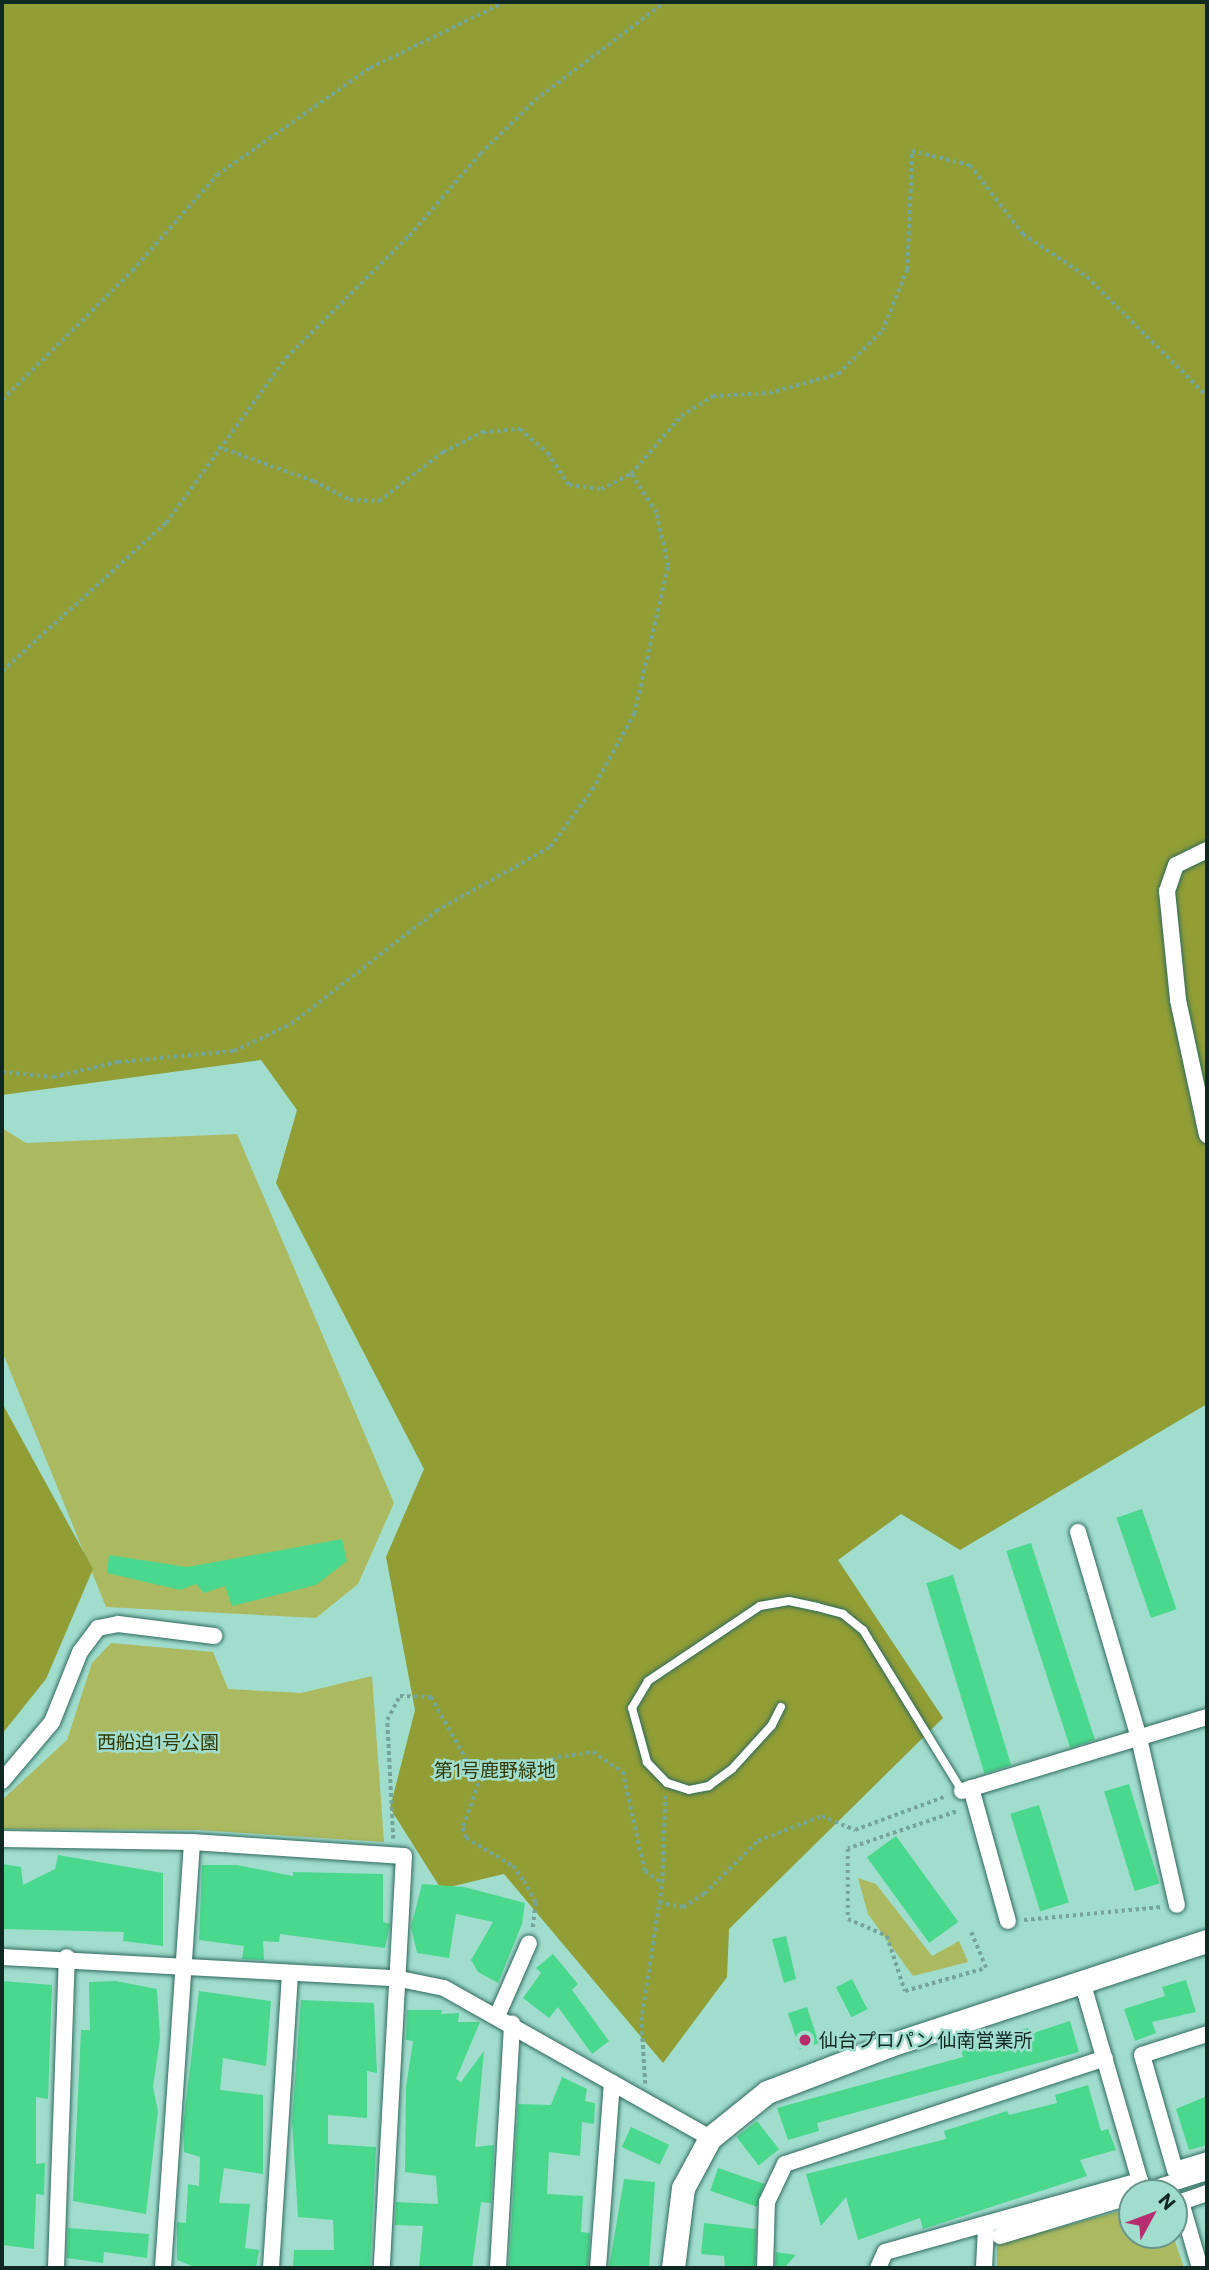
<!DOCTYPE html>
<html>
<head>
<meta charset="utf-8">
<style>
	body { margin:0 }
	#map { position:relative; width:1209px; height:2270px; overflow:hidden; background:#a1ddcd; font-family:Commissioner,"Noto Sans JP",sans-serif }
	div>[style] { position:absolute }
	.green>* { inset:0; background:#abb960 }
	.forest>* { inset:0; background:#909e35 }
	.building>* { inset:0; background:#4ad88e; transform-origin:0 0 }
	.path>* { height:3.5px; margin-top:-1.75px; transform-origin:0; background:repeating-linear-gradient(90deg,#74a598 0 3.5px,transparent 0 7px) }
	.roads { filter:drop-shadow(0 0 2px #306a5d) drop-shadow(0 0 2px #306a5d) }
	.lane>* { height:8px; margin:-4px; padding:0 4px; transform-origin:4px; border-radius:4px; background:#fff }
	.street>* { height:16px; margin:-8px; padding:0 8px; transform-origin:8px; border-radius:8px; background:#fff }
	.secondary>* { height:23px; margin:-11.5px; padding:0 11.5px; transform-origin:11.5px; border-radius:11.5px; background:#fff }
	.dots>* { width:19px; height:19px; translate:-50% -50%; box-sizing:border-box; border:4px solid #a1ddcd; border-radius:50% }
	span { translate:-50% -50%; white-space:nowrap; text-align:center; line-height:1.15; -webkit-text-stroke:5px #a1ddcd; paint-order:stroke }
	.park-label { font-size:19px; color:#313800 }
	.poi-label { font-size:19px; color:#102822 }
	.left { translate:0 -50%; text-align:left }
	.frame { position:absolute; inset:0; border:4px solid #102822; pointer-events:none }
	.north { position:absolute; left:1118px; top:2179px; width:70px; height:70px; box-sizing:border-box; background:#a1ddcd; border:2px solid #679589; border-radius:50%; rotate:49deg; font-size:19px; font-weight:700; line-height:28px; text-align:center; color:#102822 }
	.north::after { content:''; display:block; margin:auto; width:24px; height:32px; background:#b62e6e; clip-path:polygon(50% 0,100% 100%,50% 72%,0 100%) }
</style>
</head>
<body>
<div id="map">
	<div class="green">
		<i style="clip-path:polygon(2px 1128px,26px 1143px,237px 1134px,394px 1503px,358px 1584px,316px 1618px,106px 1607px,2px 1351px)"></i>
		<i style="clip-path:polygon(111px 1643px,213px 1652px,228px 1689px,301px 1693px,372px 1676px,384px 1842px,197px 1830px,2px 1829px,2px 1800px,67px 1740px,92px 1663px)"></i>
		<i style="clip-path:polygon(858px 1878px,876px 1884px,932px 1956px,959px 1941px,968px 1962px,913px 1976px,868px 1914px)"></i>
		<i style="clip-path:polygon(1132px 2208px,1132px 2235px,1173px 2235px,1184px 2268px,997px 2268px,997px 2244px)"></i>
	</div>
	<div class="forest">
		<i style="clip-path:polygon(2px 2px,1207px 2px,1207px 1404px,960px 1550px,901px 1514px,838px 1560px,943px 1718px,729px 1929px,727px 1977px,663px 2063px,504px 1874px,441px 1889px,390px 1808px,415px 1710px,386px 1557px,424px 1469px,276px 1183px,297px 1110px,261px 1060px,2px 1095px)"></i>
		<i style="clip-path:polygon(2px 1403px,93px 1569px,46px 1679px,2px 1734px)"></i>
	</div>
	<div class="building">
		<i style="left:1142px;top:1509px;width:106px;height:27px;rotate:71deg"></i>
		<i style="clip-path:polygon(342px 1539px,347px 1561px,316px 1585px,232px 1606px,225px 1586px,204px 1593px,196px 1584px,180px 1590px,107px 1573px,109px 1555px,187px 1567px)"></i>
		<i style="left:1031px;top:1543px;width:207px;height:26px;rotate:72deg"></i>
		<i style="left:953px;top:1575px;width:199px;height:28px;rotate:73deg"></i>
		<i style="left:1129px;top:1784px;width:104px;height:26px;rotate:73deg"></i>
		<i style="left:1039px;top:1805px;width:102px;height:30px;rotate:73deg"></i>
		<i style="left:896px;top:1836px;width:106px;height:36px;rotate:54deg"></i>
		<i style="clip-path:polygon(58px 1855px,163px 1873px,163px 1946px,123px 1941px,124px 1932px,2px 1929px,2px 1864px,21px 1867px,23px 1885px,55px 1869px)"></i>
		<i style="clip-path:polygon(202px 1865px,237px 1865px,293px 1876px,293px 1872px,383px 1874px,383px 1922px,390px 1924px,385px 1948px,280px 1934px,279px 1942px,263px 1941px,264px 1960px,242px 1959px,244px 1946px,199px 1940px)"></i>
		<i style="clip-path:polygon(422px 1884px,464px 1887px,525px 1903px,522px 1924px,498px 1983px,478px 1972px,471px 1960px,493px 1922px,456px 1914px,449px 1958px,417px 1953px,411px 1927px)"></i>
		<i style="clip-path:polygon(786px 1936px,796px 1979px,784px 1983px,772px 1939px)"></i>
		<i style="clip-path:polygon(553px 1954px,578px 1984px,572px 1990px,609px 2041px,592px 2054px,558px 2007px,549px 2018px,523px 1998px,541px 1973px,536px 1968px)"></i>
		<i style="left:852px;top:1979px;width:34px;height:18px;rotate:63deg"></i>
		<i style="clip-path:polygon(1186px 1980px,1196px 2012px,1152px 2022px,1156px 2033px,1135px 2041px,1124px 2009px,1165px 1996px,1162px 1987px)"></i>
		<i style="clip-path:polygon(2px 1981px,52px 1985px,48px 2099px,36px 2097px,36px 2164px,45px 2163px,44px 2195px,36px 2194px,34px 2249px,3px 2245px)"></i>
		<i style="clip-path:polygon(115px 1981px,157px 1989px,160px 2038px,153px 2087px,158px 2111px,146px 2214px,73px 2201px,81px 2030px,90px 2030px,89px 1982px)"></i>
		<i style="clip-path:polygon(199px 1991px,271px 2001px,266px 2066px,223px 2058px,220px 2090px,263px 2095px,263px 2174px,224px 2168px,219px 2203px,250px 2204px,245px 2248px,259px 2250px,256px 2268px,197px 2268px,177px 2260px,177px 2222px,186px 2223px,188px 2184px,199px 2186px,200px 2157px,184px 2152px,183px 2127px)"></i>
		<i style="clip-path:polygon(301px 2000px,374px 2003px,377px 2073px,367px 2071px,367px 2118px,328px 2115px,328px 2144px,376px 2147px,370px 2268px,293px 2268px,294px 2250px,334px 2250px,333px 2220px,298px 2217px,292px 2121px)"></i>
		<i style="left:807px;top:2007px;width:38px;height:20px;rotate:72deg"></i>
		<i style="clip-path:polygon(407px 2010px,442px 2010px,441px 2014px,459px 2013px,458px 2022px,480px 2022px,456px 2079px,461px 2082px,484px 2051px,475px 2147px,494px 2145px,491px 2203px,481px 2202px,472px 2268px,419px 2268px,423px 2226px,395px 2225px,396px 2202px,438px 2204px,436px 2176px,405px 2172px,406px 2087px,413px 2041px,406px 2040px)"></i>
		<i style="clip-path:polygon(1070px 2021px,1079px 2052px,817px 2123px,819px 2131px,788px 2140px,777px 2108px,963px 2057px,961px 2048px,1003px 2034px,1028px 2028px,1030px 2034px)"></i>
		<i style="clip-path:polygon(562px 2077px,587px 2089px,585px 2101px,595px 2103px,594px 2124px,582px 2122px,580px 2156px,549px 2152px,547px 2194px,583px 2196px,581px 2232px,590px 2233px,588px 2268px,509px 2268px,518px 2104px,551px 2105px)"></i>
		<i style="clip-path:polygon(1088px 2085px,1101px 2131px,1108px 2129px,1116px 2150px,1080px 2160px,1087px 2176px,923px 2229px,920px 2218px,858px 2240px,846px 2197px,821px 2226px,806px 2174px,946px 2139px,944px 2131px,1007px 2111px,1009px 2115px,1057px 2103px,1055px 2095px)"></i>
		<i style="clip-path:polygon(1207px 2096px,1207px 2145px,1189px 2150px,1176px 2109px)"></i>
		<i style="left:757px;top:2121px;width:36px;height:26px;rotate:52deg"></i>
		<i style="left:631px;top:2127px;width:42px;height:22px;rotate:25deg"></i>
		<i style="left:718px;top:2168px;width:49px;height:24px;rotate:19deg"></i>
		<i style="clip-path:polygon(624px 2179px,655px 2182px,649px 2268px,609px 2268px)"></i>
		<i style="clip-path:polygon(704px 2223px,756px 2229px,755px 2268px,725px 2268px,724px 2256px,701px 2254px)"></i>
		<i style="clip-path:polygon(68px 2228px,149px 2234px,147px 2258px,104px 2252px,103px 2263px,67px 2258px)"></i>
		<i style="clip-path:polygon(776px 2252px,796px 2255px,784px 2268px,775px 2268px)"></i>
	</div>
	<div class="path">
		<i style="left:2px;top:400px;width:183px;rotate:-44.8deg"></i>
		<i style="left:132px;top:271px;width:128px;rotate:-48.5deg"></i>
		<i style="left:217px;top:175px;width:187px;rotate:-35deg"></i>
		<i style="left:370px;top:68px;width:150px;rotate:-26.1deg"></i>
		<i style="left:218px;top:447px;width:102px;rotate:19.5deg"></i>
		<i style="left:314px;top:481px;width:41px;rotate:27.8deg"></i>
		<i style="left:350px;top:500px;width:29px;rotate:2deg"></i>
		<i style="left:379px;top:501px;width:81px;rotate:-37.4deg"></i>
		<i style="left:443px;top:452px;width:45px;rotate:-26.6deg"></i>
		<i style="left:483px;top:432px;width:37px;rotate:-5deg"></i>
		<i style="left:520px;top:429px;width:37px;rotate:41deg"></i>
		<i style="left:548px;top:453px;width:38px;rotate:57deg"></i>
		<i style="left:569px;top:485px;width:32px;rotate:7deg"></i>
		<i style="left:601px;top:489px;width:34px;rotate:-27deg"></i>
		<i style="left:631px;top:474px;width:77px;rotate:-49.2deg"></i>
		<i style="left:681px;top:416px;width:38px;rotate:-32deg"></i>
		<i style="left:713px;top:396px;width:56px;rotate:-3.1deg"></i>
		<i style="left:769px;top:393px;width:72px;rotate:-15.4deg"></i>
		<i style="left:838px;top:374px;width:62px;rotate:-44.3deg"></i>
		<i style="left:882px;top:331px;width:66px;rotate:-67.7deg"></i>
		<i style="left:907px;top:270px;width:119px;rotate:-87.6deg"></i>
		<i style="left:912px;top:151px;width:60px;rotate:13.6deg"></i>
		<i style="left:970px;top:165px;width:87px;rotate:52.5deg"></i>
		<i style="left:1023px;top:234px;width:77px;rotate:33.9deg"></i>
		<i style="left:1087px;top:277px;width:169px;rotate:44.8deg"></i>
		<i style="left:2px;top:671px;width:221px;rotate:-42.1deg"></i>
		<i style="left:166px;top:523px;width:204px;rotate:-54deg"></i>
		<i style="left:286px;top:358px;width:173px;rotate:-44.8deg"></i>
		<i style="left:409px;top:236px;width:108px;rotate:-49.1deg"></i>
		<i style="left:480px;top:154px;width:77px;rotate:-44.5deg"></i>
		<i style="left:535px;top:100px;width:163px;rotate:-37deg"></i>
		<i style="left:2px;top:1072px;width:51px;rotate:5.6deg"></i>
		<i style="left:53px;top:1077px;width:67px;rotate:-13deg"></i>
		<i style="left:118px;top:1062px;width:117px;rotate:-5.4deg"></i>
		<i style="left:234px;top:1051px;width:63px;rotate:-25.3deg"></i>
		<i style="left:291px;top:1024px;width:184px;rotate:-37.9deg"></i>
		<i style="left:436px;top:911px;width:131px;rotate:-29.3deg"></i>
		<i style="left:550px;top:847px;width:71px;rotate:-53.6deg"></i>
		<i style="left:592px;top:790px;width:87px;rotate:-61.1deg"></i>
		<i style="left:634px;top:714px;width:152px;rotate:-77.1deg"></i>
		<i style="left:668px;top:566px;width:54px;rotate:-102.8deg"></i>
		<i style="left:656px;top:513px;width:46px;rotate:-122.7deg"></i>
		<i style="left:481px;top:1777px;width:54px;rotate:109.4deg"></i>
		<i style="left:463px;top:1828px;width:10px;rotate:73deg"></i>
		<i style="left:466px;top:1838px;width:55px;rotate:30.8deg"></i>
		<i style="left:513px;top:1866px;width:19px;rotate:54deg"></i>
		<i style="left:524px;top:1881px;width:25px;rotate:61deg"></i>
		<i style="left:536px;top:1903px;width:25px;rotate:97deg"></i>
		<i style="left:956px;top:1812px;width:114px;rotate:161.1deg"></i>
		<i style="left:848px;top:1849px;width:70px;rotate:90deg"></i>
		<i style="left:848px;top:1919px;width:43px;rotate:23.6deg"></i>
		<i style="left:887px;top:1936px;width:58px;rotate:71.9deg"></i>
		<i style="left:905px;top:1991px;width:84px;rotate:-15.9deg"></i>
		<i style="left:986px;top:1968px;width:41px;rotate:-112.8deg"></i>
		<i style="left:393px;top:1839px;width:119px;rotate:-92.9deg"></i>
		<i style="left:387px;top:1720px;width:27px;rotate:-62deg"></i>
		<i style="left:400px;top:1696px;width:31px;rotate:2deg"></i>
		<i style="left:431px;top:1697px;width:79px;rotate:60.5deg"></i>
		<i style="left:470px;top:1766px;width:15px;rotate:42deg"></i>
		<i style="left:481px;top:1776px;width:31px;rotate:-2deg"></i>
		<i style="left:512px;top:1775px;width:49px;rotate:-21.4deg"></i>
		<i style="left:558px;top:1757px;width:35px;rotate:-8deg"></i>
		<i style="left:593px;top:1752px;width:36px;rotate:34deg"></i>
		<i style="left:623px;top:1772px;width:101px;rotate:77.5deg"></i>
		<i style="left:645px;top:1871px;width:21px;rotate:35deg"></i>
		<i style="left:659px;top:1903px;width:24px;rotate:9deg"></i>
		<i style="left:683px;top:1907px;width:25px;rotate:-32deg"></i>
		<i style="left:704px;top:1894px;width:76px;rotate:-44.5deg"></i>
		<i style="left:758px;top:1841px;width:69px;rotate:-21.3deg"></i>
		<i style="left:822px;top:1816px;width:36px;rotate:23deg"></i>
		<i style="left:855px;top:1830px;width:98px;rotate:-20.3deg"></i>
		<i style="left:1024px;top:1920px;width:139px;rotate:-5.4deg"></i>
		<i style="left:645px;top:2084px;width:63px;rotate:-93.6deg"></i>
		<i style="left:641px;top:2021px;width:140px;rotate:-81.3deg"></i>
		<i style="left:662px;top:1883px;width:87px;rotate:-88deg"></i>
	</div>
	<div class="roads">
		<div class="lane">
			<i style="left:781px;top:1707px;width:20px;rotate:117deg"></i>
			<i style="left:772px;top:1725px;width:59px;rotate:132.3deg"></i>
			<i style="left:732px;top:1769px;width:29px;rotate:144deg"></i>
			<i style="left:709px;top:1786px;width:20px;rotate:169deg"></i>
			<i style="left:689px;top:1790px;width:23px;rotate:-162deg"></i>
			<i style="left:667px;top:1783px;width:29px;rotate:-134deg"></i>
			<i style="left:647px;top:1762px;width:56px;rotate:-105.5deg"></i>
			<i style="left:632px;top:1708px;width:31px;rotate:-59deg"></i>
			<i style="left:648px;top:1681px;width:135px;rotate:-33.8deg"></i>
			<i style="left:760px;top:1606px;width:29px;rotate:-10deg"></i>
			<i style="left:789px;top:1601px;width:29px;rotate:12deg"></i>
			<i style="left:817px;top:1607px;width:27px;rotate:15deg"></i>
			<i style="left:843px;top:1614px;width:26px;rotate:39deg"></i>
			<i style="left:863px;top:1630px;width:189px;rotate:58.4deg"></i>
		</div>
		<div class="street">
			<i style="left:1207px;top:850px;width:34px;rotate:154deg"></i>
			<i style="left:1176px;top:865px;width:28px;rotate:109deg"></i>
			<i style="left:1167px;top:891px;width:110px;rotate:84.2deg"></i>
			<i style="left:1178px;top:1000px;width:138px;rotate:77.9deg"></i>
			<i style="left:1078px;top:1532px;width:215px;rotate:73.5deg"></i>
			<i style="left:1139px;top:1738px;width:171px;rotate:77.2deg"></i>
			<i style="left:2px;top:1781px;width:77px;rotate:-49.7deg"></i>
			<i style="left:52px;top:1722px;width:75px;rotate:-68.2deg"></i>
			<i style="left:80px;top:1652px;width:30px;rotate:-53deg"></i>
			<i style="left:98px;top:1628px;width:20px;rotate:-11deg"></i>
			<i style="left:118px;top:1624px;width:97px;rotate:7.1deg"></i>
			<i style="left:971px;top:1788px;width:138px;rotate:74.5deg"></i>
			<i style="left:962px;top:1791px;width:256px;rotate:-16.8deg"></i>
			<i style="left:2px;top:1839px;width:190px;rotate:0.9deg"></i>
			<i style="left:192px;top:1842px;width:212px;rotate:3.8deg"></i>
			<i style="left:404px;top:1856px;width:413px;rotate:93.1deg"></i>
			<i style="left:2px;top:1957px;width:394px;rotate:3.1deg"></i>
			<i style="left:395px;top:1978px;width:50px;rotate:11.5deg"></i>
			<i style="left:444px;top:1988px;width:305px;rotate:29.4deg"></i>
			<i style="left:498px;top:2014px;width:77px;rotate:-66.4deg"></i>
			<i style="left:1207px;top:2034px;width:68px;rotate:162.1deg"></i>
			<i style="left:1142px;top:2055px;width:120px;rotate:74deg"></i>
			<i style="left:1175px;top:2170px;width:34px;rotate:-17deg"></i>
			<i style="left:1140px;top:2193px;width:70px;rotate:-17.4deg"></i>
			<i style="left:1000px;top:2236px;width:138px;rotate:-16.9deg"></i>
			<i style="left:56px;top:2268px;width:311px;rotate:-88deg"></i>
			<i style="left:163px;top:2268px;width:427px;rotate:-86.1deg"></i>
			<i style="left:271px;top:2268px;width:293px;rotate:-86.3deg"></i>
			<i style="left:498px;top:2268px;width:245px;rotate:-86.7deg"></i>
			<i style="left:598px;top:2268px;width:186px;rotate:-85.7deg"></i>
			<i style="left:765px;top:2268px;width:66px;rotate:-88.3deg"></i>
			<i style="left:767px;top:2202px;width:42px;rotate:-64.7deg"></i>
			<i style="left:785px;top:2164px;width:337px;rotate:-18.3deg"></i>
			<i style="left:878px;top:2268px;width:17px;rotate:-66deg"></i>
			<i style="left:885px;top:2252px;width:265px;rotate:-15.6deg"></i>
			<i style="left:1140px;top:2181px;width:207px;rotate:-106.2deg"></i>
			<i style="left:984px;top:2268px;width:41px;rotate:-87.2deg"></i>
			<i style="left:1200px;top:2268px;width:69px;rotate:-106.1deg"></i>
			<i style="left:1181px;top:2202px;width:28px;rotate:-19deg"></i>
		</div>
		<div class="secondary">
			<i style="left:673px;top:2268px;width:81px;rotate:-82.9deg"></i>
			<i style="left:683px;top:2188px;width:57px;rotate:-61.6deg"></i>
			<i style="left:710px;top:2138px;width:73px;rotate:-38.9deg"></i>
			<i style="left:767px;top:2092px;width:132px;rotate:-20.9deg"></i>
			<i style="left:890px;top:2045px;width:334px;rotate:-18.2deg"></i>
		</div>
	</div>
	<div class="dots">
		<i style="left:805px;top:2040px;background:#b62e6e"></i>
	</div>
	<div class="park-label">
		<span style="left:158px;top:1742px">西船迫1号公園</span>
		<span style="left:495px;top:1770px">第1号鹿野緑地</span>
	</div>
	<div class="poi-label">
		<span class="left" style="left:819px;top:2040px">仙台プロパン 仙南営業所</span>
	</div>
	<div class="frame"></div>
	<div class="north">N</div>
</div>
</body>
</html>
